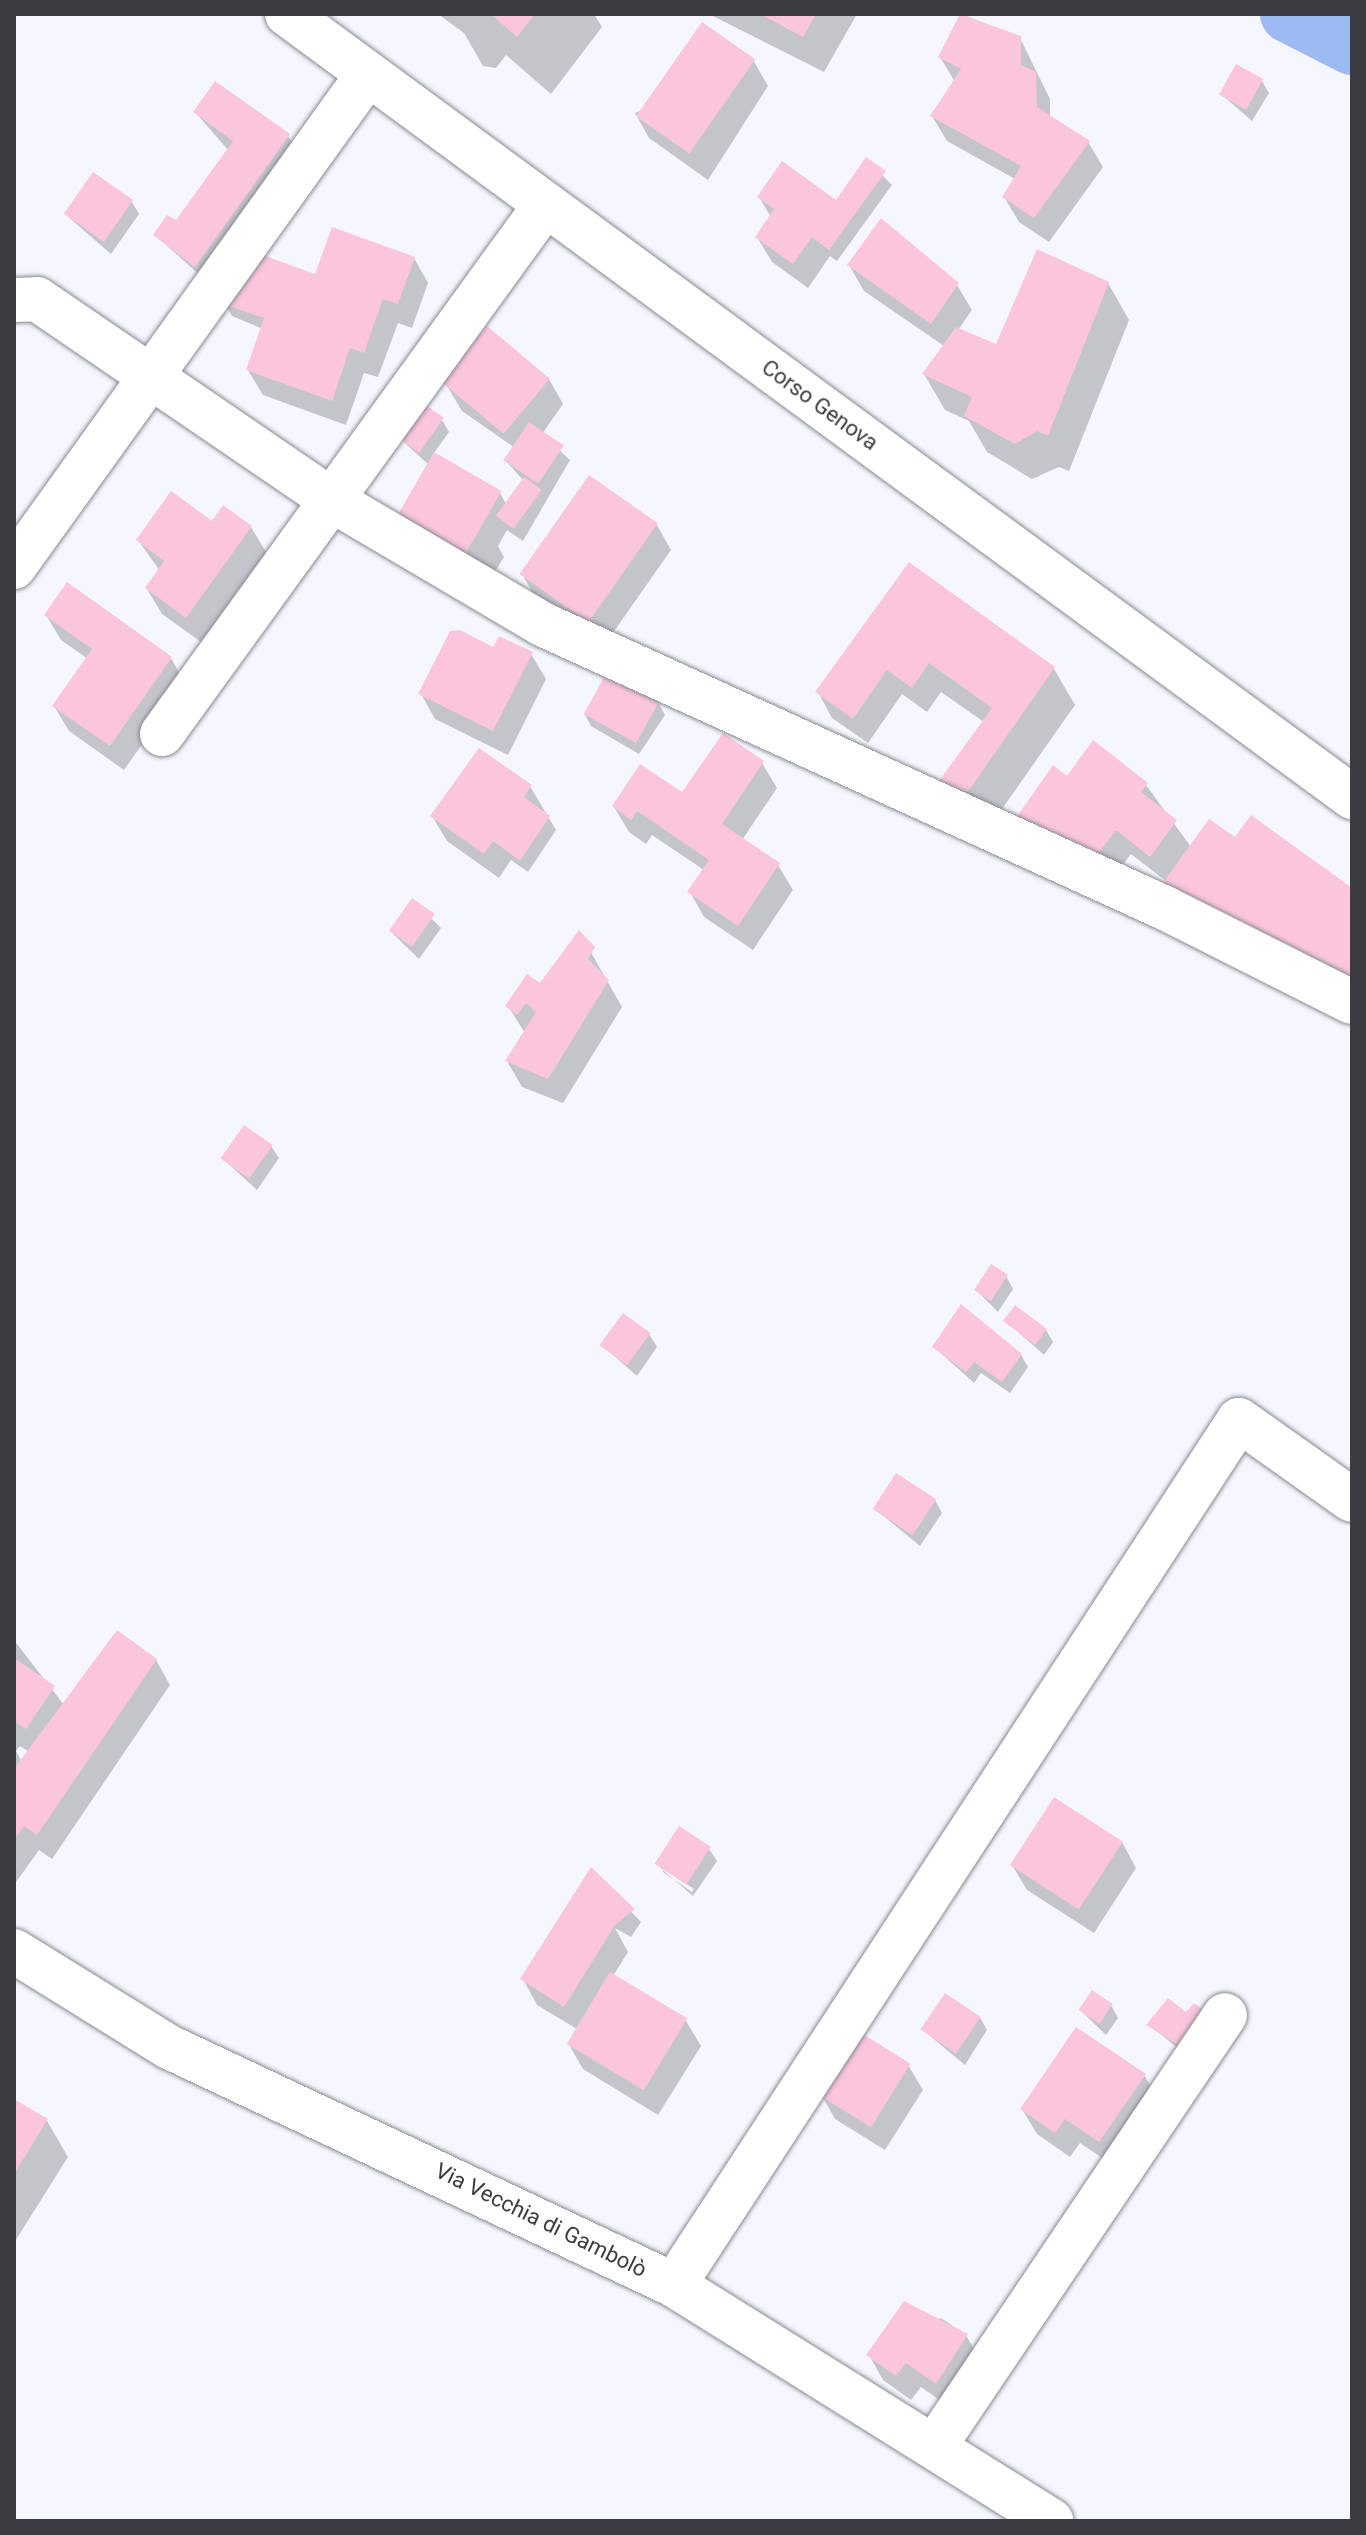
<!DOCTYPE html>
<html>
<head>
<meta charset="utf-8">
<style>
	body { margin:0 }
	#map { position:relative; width:1366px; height:2535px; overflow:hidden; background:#f5f6fe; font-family:Roboto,sans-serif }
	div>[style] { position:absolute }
	.shadow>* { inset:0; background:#0003 }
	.canal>* { height:58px; margin:-29px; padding:0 29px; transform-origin:29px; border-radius:29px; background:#9dbaf2 }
	.building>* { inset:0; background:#fbc5dc; transform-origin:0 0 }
	.roads { filter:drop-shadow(0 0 2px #898a92) drop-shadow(0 0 2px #898a92) }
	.minor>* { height:44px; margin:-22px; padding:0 22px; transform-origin:22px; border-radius:22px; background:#fff }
	.major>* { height:44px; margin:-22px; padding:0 22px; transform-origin:22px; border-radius:22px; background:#fff }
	span { translate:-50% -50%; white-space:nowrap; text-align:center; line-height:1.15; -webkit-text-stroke:7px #fff; paint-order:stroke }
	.street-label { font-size:22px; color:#3c3c40 }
	.frame { position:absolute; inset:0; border:16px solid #3c3c40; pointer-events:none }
</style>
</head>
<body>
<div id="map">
	<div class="shadow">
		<i style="clip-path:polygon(438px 14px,594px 14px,602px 27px,551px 94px,506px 55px,496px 68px,483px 66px,464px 33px)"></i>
		<i style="clip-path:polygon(709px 14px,857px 14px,824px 72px)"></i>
		<i style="clip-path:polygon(962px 14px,1020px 38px,1050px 99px,1050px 118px,1088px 142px,1103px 167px,1049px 242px,1019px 222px,1004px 197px,1015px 179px,947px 141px,932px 116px,955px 82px,940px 57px)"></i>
		<i style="clip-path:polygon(753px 60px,768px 86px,708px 180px,649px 138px,635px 113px)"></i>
		<i style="clip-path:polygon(1262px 81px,1269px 93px,1252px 121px,1221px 94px)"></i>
		<i style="clip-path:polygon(195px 112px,288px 136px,303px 161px,203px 278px,155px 235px,183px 228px,229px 151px)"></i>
		<i style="clip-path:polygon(867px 160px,892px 185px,837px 261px,830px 256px,808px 288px,772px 262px,757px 237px,771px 217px,759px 197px,837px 203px)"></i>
		<i style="clip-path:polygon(132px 202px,139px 214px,111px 254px,66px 215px)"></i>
		<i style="clip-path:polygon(881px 220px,957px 285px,972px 310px,958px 330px,997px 347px,1108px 283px,1129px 320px,1069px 471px,1059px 467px,1032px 479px,987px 452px,969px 421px,945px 410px,924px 374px,944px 346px,864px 291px,849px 265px)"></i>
		<i style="clip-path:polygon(414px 258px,428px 283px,412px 328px,398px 323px,378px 377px,364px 373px,346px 425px,263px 395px,248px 370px,263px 329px,232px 316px,225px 304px)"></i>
		<i style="clip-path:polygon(488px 329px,549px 379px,563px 404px,542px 434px,570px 460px,523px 541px,507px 530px,498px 546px,504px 557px,488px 583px,415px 541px,429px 465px,397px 436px,442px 420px,449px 432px,433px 454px,500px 493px,507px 506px,524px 481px,506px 461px,515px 448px,462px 411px,447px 386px)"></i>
		<i style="clip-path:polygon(213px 523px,251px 527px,266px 552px,201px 642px,162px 614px,147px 589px,160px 571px,138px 540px)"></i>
		<i style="clip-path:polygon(657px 525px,671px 550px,603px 647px,536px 599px,522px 574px)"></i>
		<i style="clip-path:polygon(909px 565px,1054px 669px,1075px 705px,983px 836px,957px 825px,984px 722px,941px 692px,927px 712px,902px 694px,868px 743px,832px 718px,818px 692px)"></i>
		<i style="clip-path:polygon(46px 615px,171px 658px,185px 683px,124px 770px,69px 731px,54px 706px,88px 659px,61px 640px)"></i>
		<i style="clip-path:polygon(531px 654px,546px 679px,508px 755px,435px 719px,421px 694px)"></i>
		<i style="clip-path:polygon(658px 702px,665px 715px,639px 754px,591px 726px,584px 713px)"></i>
		<i style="clip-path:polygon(762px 763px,777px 788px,742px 840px,778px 865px,793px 890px,753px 950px,704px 917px,690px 892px,704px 870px,652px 835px,646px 844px,629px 832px,614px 807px,683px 795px)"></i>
		<i style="clip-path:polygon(1068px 779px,1146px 785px,1191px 847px,1352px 890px,1166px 881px,1131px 854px,1108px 884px)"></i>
		<i style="clip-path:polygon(530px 786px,556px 830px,528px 872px,511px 860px,499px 878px,447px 841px,432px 816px)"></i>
		<i style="clip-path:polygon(413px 900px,441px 928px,419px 959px,390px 931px)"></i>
		<i style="clip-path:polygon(580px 933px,622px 1007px,563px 1103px,522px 1087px,507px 1061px,525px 1033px,508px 1006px,540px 986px)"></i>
		<i style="clip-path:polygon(271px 1146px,279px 1158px,257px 1190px,223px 1159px)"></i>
		<i style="clip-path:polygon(1006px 1276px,1013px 1289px,998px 1312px,976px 1290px)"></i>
		<i style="clip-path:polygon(1006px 1321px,1046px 1330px,1053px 1342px,1044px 1355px)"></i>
		<i style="clip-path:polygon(649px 1334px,657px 1347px,637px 1376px,603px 1346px)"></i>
		<i style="clip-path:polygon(934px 1347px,1021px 1355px,1028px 1367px,1010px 1393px,981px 1373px,974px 1383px)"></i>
		<i style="clip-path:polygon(935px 1500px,942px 1513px,920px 1546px,875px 1509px)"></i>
		<i style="clip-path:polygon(evenodd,14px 1640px,64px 1705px,156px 1660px,170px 1685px,52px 1859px,39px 1850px,14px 1885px,14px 1640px,20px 1746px,29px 1752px,22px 1762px,16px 1751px,20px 1746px)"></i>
		<i style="clip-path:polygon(1122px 1842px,1136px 1868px,1094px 1933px,1027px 1890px,1012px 1865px)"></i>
		<i style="clip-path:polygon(evenodd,709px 1849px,717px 1861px,693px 1896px,655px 1863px,709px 1849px,663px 1868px,694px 1889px,692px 1892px,663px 1872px,663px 1868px)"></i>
		<i style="clip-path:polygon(591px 1870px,641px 1922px,631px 1937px,615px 1928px,628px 1952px,613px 1976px,686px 2021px,701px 2046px,658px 2115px,583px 2069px,568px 2043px,577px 2029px,537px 2005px,523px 1979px)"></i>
		<i style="clip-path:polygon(1168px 2000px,1194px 2061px,1149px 2025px)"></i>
		<i style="clip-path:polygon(1111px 2005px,1118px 2018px,1106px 2035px,1080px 2010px)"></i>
		<i style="clip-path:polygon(980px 2018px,987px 2030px,965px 2065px,923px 2030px)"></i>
		<i style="clip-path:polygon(908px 2065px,923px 2090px,885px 2150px,835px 2119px,821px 2094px)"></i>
		<i style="clip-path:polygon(1144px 2075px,1159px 2100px,1114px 2166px,1080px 2143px,1070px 2157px,1037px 2134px,1022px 2109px)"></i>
		<i style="clip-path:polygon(14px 2103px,47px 2121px,68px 2157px,14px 2243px)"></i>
		<i style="clip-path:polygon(941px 2318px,966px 2335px,981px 2361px,951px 2408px,921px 2387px,911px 2400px,883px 2380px,869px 2355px)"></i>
	</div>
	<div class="canal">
		<i style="left:1289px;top:14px;width:71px;rotate:26.9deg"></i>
	</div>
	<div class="building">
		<i style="clip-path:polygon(491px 14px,535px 14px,517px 37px)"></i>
		<i style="clip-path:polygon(760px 14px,816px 14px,803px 37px)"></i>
		<i style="clip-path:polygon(960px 14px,1021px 36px,1021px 65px,1036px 72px,1037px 107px,1090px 141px,1034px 218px,1002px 197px,1021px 166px,930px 116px,961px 69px,938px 57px)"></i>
		<i style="left:702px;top:22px;width:65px;height:115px;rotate:35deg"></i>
		<i style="left:1236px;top:64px;width:31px;height:35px;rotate:29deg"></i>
		<i style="clip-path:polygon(215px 81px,290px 134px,195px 267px,153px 235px,167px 215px,176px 220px,233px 141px,193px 112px)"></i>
		<i style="clip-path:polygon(866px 157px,886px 171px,829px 250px,812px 237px,793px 264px,755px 237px,774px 209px,757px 197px,782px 161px,836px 200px)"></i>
		<i style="left:93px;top:172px;width:49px;height:51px;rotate:35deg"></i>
		<i style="clip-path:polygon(881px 218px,959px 283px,931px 324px,847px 265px)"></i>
		<i style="clip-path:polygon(332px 227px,415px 257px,398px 304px,383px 299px,364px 353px,350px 348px,332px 401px,246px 370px,264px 318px,223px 304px,257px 253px,315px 274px)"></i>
		<i style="clip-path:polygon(1037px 249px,1109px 282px,1048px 436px,1037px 431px,1015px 444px,964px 416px,972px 397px,922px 374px,956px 327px,996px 344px)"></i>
		<i style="left:487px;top:326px;width:82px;height:72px;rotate:40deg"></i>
		<i style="left:420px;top:401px;width:29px;height:43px;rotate:35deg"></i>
		<i style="left:529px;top:422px;width:42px;height:46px;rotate:34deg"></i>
		<i style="left:434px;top:452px;width:78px;height:73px;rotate:30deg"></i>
		<i style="left:589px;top:475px;width:84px;height:121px;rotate:35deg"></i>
		<i style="left:524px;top:477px;width:22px;height:48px;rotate:36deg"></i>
		<i style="clip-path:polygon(171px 491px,212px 521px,223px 505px,252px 526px,186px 618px,145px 588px,164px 561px,136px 540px)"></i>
		<i style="clip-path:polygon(909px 562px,1055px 667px,962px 800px,934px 788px,992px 708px,929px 663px,912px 688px,887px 670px,853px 719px,815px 692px)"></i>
		<i style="clip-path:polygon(67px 582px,172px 657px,110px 746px,52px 706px,92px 649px,44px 615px)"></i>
		<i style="clip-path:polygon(460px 630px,493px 647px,499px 636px,533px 652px,493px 731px,418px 694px,450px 631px)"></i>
		<i style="left:607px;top:672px;width:60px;height:48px;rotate:29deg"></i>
		<i style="clip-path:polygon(723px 733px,764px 761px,722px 824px,780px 863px,738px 926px,687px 892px,709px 860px,637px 811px,631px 820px,612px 806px,640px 764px,682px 792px)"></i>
		<i style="clip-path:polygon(1093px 740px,1148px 783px,1141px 792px,1177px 820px,1150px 857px,1116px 830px,1093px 860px,1016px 818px,1053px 765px,1067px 776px)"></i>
		<i style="clip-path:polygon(479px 748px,532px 785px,524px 797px,550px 816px,520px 861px,493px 841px,484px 854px,430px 816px)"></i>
		<i style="clip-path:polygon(1251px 815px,1352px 888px,1352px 984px,1159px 888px,1209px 819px,1235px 837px)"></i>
		<i style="left:412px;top:898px;width:28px;height:40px;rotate:35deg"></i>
		<i style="clip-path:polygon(579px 930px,595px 947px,588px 959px,609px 980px,548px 1079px,505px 1061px,536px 1012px,526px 1003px,517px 1015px,505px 1006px,527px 974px,540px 983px)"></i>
		<i style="left:244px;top:1125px;width:35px;height:41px;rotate:35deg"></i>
		<i style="left:991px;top:1264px;width:20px;height:31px;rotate:33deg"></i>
		<i style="clip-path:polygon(961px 1304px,1022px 1354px,1002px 1382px,974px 1362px,966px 1372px,932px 1347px)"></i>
		<i style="left:1015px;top:1305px;width:40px;height:20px;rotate:37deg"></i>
		<i style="left:623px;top:1313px;width:34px;height:40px;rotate:36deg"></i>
		<i style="left:896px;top:1473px;width:48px;height:43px;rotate:33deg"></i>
		<i style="clip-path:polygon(117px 1630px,157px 1659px,37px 1835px,24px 1826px,14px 1840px,14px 1769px)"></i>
		<i style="clip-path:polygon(14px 1658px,55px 1686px,26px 1729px,14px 1721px)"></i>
		<i style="left:1054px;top:1797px;width:82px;height:81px;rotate:33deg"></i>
		<i style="left:679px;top:1826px;width:38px;height:45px;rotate:33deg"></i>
		<i style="clip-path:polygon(591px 1867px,635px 1909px,615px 1925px,564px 2007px,520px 1979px)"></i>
		<i style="left:610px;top:1972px;width:90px;height:84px;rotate:31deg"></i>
		<i style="left:1092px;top:1990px;width:25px;height:24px;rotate:34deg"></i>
		<i style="left:945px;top:1993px;width:43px;height:44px;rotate:34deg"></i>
		<i style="clip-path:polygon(1168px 1998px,1186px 2012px,1194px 2003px,1212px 2017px,1186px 2050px,1146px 2025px)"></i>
		<i style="clip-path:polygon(1076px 2027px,1146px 2074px,1099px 2142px,1065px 2119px,1055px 2133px,1020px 2109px)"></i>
		<i style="left:858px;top:2031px;width:62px;height:75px;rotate:32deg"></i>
		<i style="clip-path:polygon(14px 2099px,48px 2119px,14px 2174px)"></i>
		<i style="clip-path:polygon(904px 2301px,968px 2334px,936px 2384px,906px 2363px,896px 2376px,866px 2355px)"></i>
	</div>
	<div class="roads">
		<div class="minor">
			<i style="left:14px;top:300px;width:23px;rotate:-2deg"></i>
			<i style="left:37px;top:299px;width:355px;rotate:34.3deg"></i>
			<i style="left:330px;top:499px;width:246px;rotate:30.5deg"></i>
			<i style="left:542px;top:624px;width:685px;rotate:24.51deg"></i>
			<i style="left:1165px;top:908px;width:209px;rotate:26.7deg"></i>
			<i style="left:14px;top:567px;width:607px;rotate:-54.32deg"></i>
			<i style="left:162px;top:734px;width:654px;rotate:-54.08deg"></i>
			<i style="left:14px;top:1951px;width:182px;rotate:31.8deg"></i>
			<i style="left:169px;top:2047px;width:558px;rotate:25.23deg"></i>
			<i style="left:674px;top:2285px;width:445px;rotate:32deg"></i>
			<i style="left:674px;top:2285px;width:1033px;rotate:-56.85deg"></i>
			<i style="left:1239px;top:1420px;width:138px;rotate:35.3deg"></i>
			<i style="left:936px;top:2444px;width:517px;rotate:-56.03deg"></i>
		</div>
		<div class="major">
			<i style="left:287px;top:14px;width:1322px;rotate:36.32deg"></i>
		</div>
	</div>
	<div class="street-label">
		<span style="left:820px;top:405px;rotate:36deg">Corso Genova</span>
		<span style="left:541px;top:2220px;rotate:26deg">Via Vecchia di Gambolò</span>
	</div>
	<div class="frame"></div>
</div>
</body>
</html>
